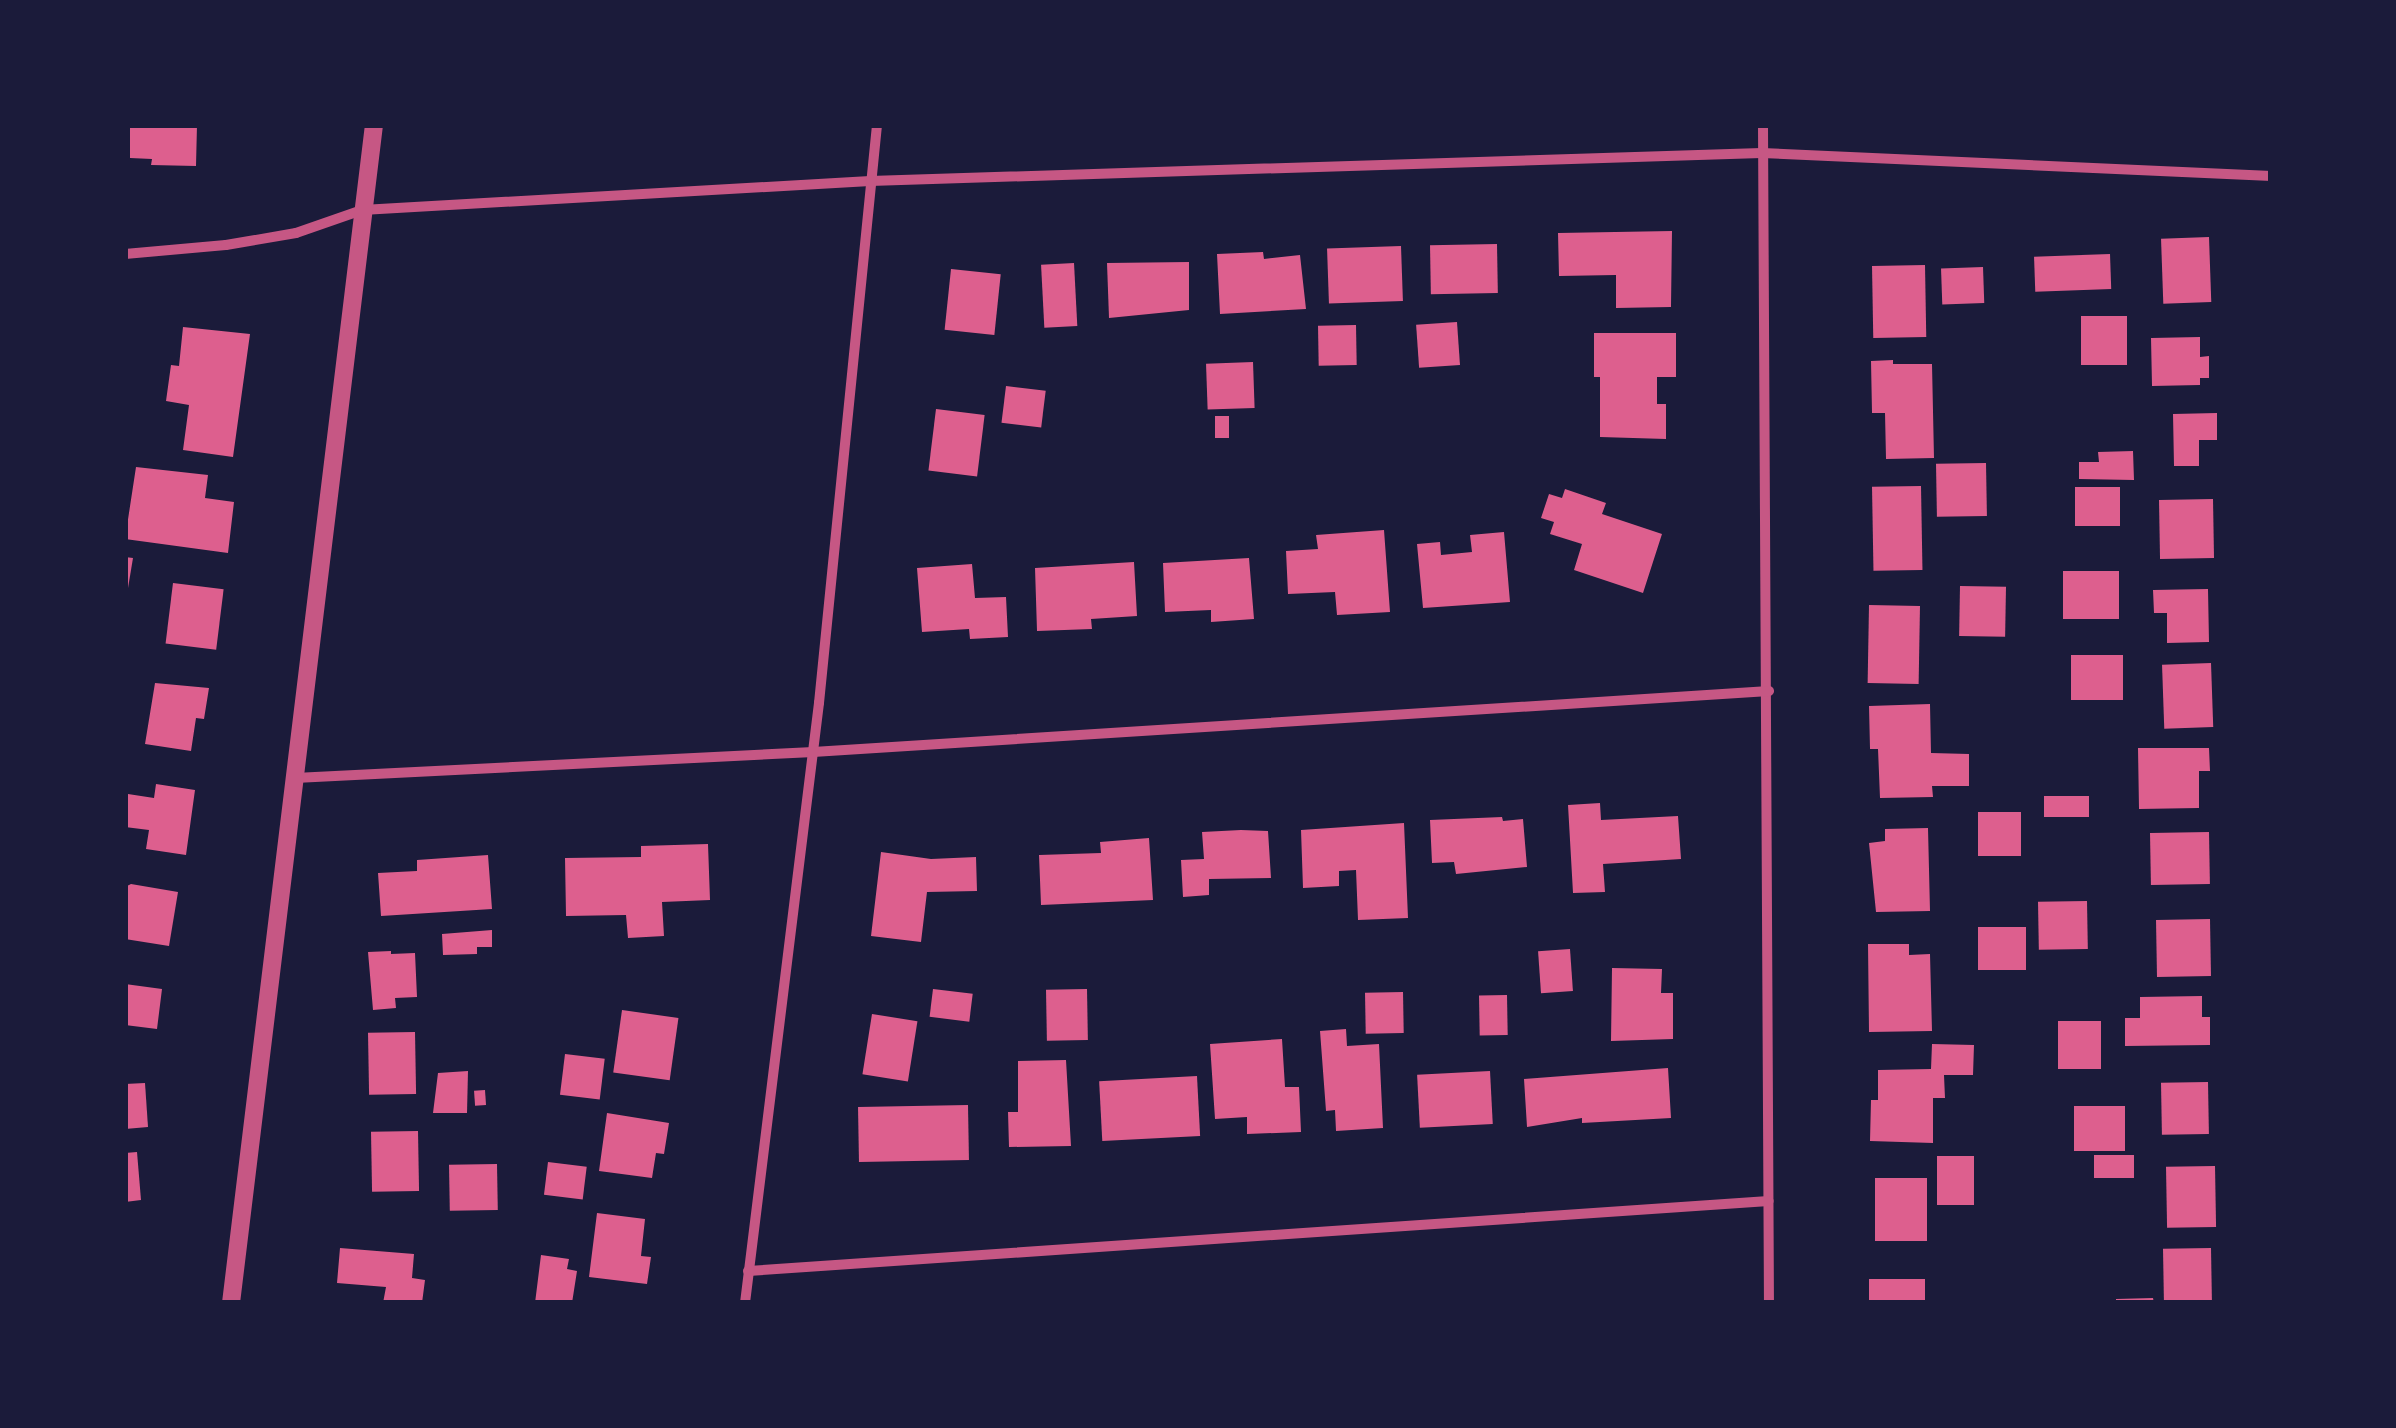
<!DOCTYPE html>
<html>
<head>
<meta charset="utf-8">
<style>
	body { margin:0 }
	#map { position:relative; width:2396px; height:1428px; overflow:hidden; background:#1b1b3a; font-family:"Nunito Sans",sans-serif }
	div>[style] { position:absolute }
	.building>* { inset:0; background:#dd5f8e; transform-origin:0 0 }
	.minor>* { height:10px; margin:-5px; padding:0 5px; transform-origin:5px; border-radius:5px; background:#c65784 }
	.tertiary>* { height:18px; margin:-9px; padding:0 9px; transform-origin:9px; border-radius:9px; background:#c65784 }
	span { translate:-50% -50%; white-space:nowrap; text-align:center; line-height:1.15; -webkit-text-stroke:10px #1b1b3a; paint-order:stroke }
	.frame { position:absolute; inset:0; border:128px solid #1b1b3a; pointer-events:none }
</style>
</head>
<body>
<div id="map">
	<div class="building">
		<i style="clip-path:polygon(130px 125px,197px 125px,196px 166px,151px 165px,152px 159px,130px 158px)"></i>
		<i style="clip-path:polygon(1672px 231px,1671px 307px,1616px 308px,1616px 275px,1559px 276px,1558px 233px)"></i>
		<i style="left:2209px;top:237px;width:65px;height:48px;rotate:88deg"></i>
		<i style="left:1497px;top:244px;width:49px;height:67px;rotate:89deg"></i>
		<i style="left:1401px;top:246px;width:55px;height:74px;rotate:88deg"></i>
		<i style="clip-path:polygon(1263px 252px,1264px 259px,1300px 255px,1306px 309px,1220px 314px,1217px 254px)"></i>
		<i style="left:2110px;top:254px;width:35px;height:76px;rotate:88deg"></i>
		<i style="clip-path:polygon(1189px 262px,1189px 310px,1109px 318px,1107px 263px)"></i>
		<i style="left:1074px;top:263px;width:63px;height:33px;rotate:87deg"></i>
		<i style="left:1925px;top:265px;width:72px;height:53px;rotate:89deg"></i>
		<i style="left:1983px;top:267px;width:36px;height:42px;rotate:88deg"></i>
		<i style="left:951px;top:269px;width:50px;height:61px;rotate:6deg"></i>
		<i style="left:2127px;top:316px;width:49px;height:46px;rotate:90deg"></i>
		<i style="left:1457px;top:322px;width:43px;height:41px;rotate:86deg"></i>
		<i style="left:1356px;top:325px;width:40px;height:38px;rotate:89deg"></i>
		<i style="clip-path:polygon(183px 327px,250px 334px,233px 457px,183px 450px,189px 405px,166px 401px,171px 365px,179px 366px)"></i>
		<i style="clip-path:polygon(1594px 333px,1676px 333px,1676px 377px,1657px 377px,1657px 404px,1666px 404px,1666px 439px,1600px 437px,1600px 377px,1594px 377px)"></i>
		<i style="clip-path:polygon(2200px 337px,2200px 357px,2209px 356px,2209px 378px,2200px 378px,2200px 385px,2152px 386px,2151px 338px)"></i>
		<i style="clip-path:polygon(1893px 360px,1893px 364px,1932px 364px,1934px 458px,1886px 459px,1885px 413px,1872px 413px,1871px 361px)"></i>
		<i style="left:1253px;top:362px;width:46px;height:47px;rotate:88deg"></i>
		<i style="left:1006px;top:386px;width:40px;height:37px;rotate:7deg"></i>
		<i style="left:936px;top:409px;width:49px;height:62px;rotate:7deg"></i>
		<i style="clip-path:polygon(2217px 413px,2217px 440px,2199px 440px,2199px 466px,2174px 466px,2173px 414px)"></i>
		<i style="left:1215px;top:416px;width:14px;height:22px"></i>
		<i style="clip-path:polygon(2133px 451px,2134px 480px,2079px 479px,2079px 462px,2099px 462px,2098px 452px)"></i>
		<i style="left:1986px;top:463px;width:53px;height:50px;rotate:89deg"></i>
		<i style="clip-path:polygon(136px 467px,208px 475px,205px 498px,234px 502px,228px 553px,125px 539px)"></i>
		<i style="left:1921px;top:486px;width:84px;height:49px;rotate:89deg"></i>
		<i style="left:2120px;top:487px;width:39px;height:45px;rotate:90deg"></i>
		<i style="clip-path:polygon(1565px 489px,1606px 503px,1602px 514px,1662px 534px,1643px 593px,1574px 570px,1582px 544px,1550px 534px,1554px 522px,1541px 518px,1549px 494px,1562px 498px)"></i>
		<i style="left:2213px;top:499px;width:59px;height:54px;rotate:89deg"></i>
		<i style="clip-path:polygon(1384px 530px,1390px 612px,1337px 615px,1335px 592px,1288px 594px,1286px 551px,1318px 549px,1316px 535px)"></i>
		<i style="clip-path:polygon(1504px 532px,1510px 602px,1423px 608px,1417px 544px,1440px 542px,1441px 555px,1472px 552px,1470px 535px)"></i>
		<i style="clip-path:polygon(125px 557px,133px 558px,127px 594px,125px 594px)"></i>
		<i style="clip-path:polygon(1249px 558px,1254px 619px,1211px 622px,1211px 610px,1165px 612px,1163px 563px)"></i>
		<i style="clip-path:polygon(1134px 562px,1137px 616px,1091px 619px,1092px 629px,1037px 631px,1035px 568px)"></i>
		<i style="clip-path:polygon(972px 564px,975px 598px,1006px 597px,1008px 637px,970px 639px,969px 629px,922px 632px,917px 568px)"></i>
		<i style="left:2063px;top:571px;width:56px;height:48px"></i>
		<i style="left:173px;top:583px;width:51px;height:61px;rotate:7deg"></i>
		<i style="left:1960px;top:586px;width:46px;height:50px;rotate:1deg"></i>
		<i style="clip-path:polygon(2208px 589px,2209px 642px,2167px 643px,2167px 613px,2154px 613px,2153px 590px)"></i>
		<i style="left:1869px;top:605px;width:51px;height:78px;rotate:1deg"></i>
		<i style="left:2123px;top:655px;width:45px;height:52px;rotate:90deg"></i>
		<i style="left:2211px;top:663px;width:64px;height:49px;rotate:88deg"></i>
		<i style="clip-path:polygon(155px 683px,209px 688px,204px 719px,196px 718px,191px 751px,145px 744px)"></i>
		<i style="clip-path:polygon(1930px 704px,1931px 753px,1969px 754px,1969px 786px,1932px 786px,1933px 797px,1880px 798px,1878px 749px,1870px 749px,1869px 706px)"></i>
		<i style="clip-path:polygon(2138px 748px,2209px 748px,2210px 771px,2199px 771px,2199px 808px,2139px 809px)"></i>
		<i style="clip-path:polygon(156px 784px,195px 790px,186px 855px,146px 849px,149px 830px,125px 827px,128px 794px,154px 798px)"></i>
		<i style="left:2089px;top:796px;width:21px;height:45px;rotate:90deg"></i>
		<i style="clip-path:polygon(1600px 803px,1601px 820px,1678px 816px,1681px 859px,1603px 864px,1605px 892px,1573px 893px,1568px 805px)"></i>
		<i style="left:1978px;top:812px;width:43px;height:44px"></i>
		<i style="clip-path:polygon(1502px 817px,1503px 821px,1523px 819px,1527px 867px,1456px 874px,1454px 862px,1432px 863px,1430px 820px)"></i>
		<i style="clip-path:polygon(1404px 823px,1408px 918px,1358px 920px,1356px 870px,1339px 871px,1339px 886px,1303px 888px,1301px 830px)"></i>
		<i style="clip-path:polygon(1928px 828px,1930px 911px,1876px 912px,1869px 843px,1885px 841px,1885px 829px)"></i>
		<i style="clip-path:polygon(1241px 830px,1268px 831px,1271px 878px,1209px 879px,1209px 895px,1183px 897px,1181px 860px,1204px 859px,1202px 832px)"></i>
		<i style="left:2209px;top:832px;width:52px;height:59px;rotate:89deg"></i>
		<i style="clip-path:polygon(1149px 838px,1153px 900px,1041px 905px,1039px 855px,1101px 853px,1100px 842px)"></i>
		<i style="clip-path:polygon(708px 844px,710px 900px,662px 902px,664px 936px,628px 938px,626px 915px,566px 916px,565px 858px,641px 857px,641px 846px)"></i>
		<i style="clip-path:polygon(881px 852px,931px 859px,976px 857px,977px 891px,927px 892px,921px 942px,871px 936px)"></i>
		<i style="clip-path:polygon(488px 855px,492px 909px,381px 916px,378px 873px,417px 871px,417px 860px)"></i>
		<i style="clip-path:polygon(131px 884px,178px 892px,169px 946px,125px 939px,125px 887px)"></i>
		<i style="left:2087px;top:901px;width:48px;height:49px;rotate:89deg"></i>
		<i style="left:2210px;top:919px;width:57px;height:54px;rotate:89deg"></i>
		<i style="left:1978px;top:927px;width:48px;height:43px"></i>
		<i style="clip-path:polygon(492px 930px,492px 947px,477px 947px,477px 954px,443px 955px,442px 934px)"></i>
		<i style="clip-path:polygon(1868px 944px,1909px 944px,1909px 955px,1930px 954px,1932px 1031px,1869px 1032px)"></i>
		<i style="left:1570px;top:949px;width:42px;height:32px;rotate:86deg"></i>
		<i style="clip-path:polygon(391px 951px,391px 954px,415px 953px,417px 997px,395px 998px,396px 1008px,373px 1010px,368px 952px)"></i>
		<i style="clip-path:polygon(1612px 968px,1662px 969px,1661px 993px,1673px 993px,1673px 1039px,1611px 1041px)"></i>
		<i style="clip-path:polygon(125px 984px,162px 989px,157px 1029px,125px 1025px)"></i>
		<i style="left:933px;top:989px;width:40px;height:28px;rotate:7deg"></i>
		<i style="left:1087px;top:989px;width:51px;height:41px;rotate:89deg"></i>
		<i style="left:1403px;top:992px;width:41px;height:38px;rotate:89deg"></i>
		<i style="left:1507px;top:995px;width:40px;height:28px;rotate:89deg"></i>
		<i style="clip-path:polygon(2202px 996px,2202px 1017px,2210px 1017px,2210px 1045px,2125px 1046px,2125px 1018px,2140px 1018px,2140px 997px)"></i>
		<i style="left:622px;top:1010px;width:57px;height:63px;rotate:8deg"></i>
		<i style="left:872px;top:1014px;width:46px;height:61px;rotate:9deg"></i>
		<i style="left:2058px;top:1021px;width:43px;height:48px"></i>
		<i style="clip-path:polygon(1346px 1029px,1347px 1046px,1379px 1044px,1383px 1128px,1336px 1131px,1335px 1110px,1326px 1111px,1320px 1031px)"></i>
		<i style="left:415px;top:1032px;width:62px;height:47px;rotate:89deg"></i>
		<i style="clip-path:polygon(1282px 1039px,1285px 1087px,1299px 1087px,1301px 1132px,1247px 1134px,1247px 1117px,1215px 1119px,1210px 1044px)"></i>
		<i style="clip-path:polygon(1932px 1044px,1974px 1045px,1973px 1075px,1944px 1075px,1945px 1098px,1933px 1098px,1933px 1143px,1870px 1141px,1871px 1100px,1878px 1100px,1878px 1070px,1931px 1069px)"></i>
		<i style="left:565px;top:1054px;width:40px;height:41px;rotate:7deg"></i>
		<i style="clip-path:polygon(1066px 1060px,1071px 1146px,1009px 1147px,1008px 1112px,1018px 1112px,1018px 1061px)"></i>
		<i style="clip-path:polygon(1668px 1068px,1671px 1118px,1582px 1123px,1582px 1118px,1527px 1127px,1524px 1079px)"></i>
		<i style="clip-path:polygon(468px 1071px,467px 1113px,433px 1113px,438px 1073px)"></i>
		<i style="left:1490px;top:1071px;width:53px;height:73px;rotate:87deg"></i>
		<i style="left:1197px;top:1076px;width:60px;height:98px;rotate:87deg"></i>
		<i style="left:2208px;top:1082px;width:52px;height:47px;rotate:89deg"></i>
		<i style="clip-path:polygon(145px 1083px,148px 1127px,125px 1129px,125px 1084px)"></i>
		<i style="left:485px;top:1090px;width:15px;height:11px;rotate:86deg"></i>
		<i style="left:968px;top:1105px;width:55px;height:110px;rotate:89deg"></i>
		<i style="left:2074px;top:1106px;width:51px;height:45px"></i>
		<i style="clip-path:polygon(607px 1113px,669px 1123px,664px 1154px,656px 1153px,652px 1178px,599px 1171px)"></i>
		<i style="left:418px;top:1131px;width:60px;height:47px;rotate:89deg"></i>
		<i style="clip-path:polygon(137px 1152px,141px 1200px,125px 1202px,125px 1153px)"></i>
		<i style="left:2134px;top:1155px;width:23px;height:40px;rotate:90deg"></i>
		<i style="left:1937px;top:1156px;width:37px;height:49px"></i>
		<i style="left:548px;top:1162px;width:39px;height:33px;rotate:7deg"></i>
		<i style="left:497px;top:1164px;width:46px;height:48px;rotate:89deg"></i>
		<i style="left:2215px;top:1166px;width:61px;height:49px;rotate:89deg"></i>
		<i style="left:1875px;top:1178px;width:52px;height:63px"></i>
		<i style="clip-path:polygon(597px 1213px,645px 1219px,641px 1256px,651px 1257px,647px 1284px,589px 1277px)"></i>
		<i style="clip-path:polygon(340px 1248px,414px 1254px,412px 1278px,425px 1280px,422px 1303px,383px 1303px,386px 1287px,337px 1283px)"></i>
		<i style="left:2211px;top:1248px;width:55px;height:48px;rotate:89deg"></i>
		<i style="clip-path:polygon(541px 1255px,569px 1259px,567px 1269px,577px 1271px,572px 1303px,535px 1303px)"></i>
		<i style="left:1869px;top:1279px;width:56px;height:24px"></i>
		<i style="clip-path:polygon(2153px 1298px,2154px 1303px,2116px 1303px,2116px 1299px)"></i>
	</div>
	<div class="minor">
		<i style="left:1763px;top:125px;width:1178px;rotate:89.71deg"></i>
		<i style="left:125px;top:254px;width:101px;rotate:-5.1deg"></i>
		<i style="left:226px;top:245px;width:71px;rotate:-9.7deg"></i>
		<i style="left:296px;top:233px;width:70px;rotate:-19.2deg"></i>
		<i style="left:362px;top:210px;width:509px;rotate:-3.27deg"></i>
		<i style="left:870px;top:181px;width:892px;rotate:-1.8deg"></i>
		<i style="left:1762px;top:153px;width:510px;rotate:2.59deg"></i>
		<i style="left:295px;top:778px;width:519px;rotate:-2.87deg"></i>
		<i style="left:813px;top:752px;width:958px;rotate:-3.65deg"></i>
		<i style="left:748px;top:1271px;width:1023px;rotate:-3.92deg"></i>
		<i style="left:745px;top:1303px;width:605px;rotate:-82.97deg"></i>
		<i style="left:819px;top:703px;width:581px;rotate:-84.27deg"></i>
	</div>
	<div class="tertiary">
		<i style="left:231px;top:1303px;width:1187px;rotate:-83.08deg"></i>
	</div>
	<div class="frame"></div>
</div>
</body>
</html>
